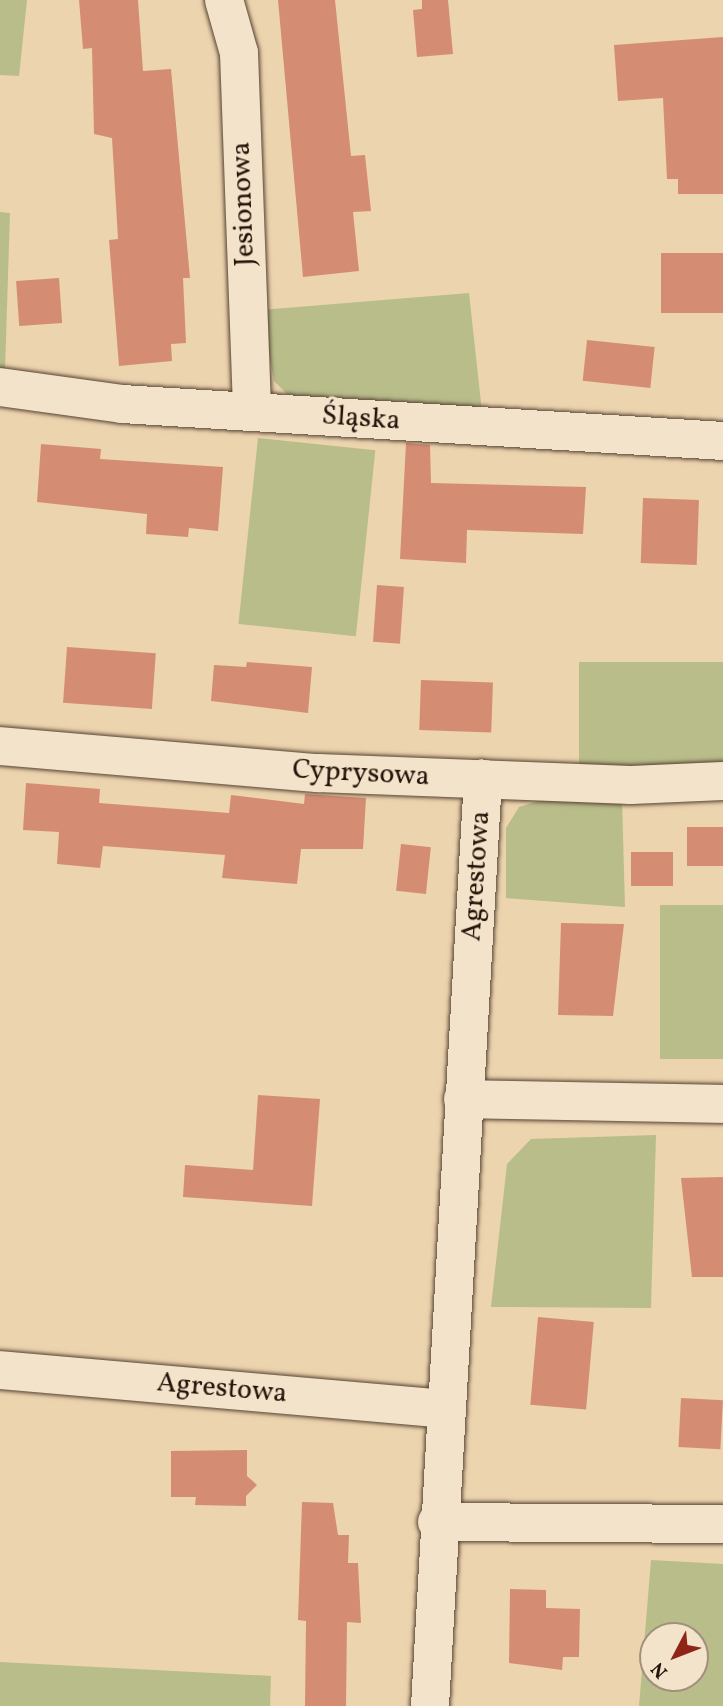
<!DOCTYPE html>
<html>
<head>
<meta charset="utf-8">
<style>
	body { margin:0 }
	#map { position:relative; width:723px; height:1706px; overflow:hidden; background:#ecd4ae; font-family:Vollkorn,serif }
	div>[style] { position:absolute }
	.green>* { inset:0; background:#b8bd8a; transform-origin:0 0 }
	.building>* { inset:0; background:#d48d72; transform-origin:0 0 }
	.roads { filter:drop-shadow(0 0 2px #574333) drop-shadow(0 0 2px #574333) }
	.minor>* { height:38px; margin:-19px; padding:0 19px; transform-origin:19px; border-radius:19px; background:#f3e3ca }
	span { translate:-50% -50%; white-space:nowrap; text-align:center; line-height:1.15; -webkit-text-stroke:6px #f3e3ca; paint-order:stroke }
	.street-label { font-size:28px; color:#25130a }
	.north { position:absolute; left:639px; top:1622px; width:70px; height:70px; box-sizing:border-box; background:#f3e3ca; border:2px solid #a1907d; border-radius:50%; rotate:228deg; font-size:19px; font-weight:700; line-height:28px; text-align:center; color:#25130a }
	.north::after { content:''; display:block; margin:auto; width:24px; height:32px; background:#8f2418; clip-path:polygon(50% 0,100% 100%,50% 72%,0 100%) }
</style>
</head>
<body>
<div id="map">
	<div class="green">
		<i style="clip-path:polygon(0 0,27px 0,19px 76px,0 75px)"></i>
		<i style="clip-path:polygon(0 212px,10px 213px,5px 370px,0 368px)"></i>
		<i style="clip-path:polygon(469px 293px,482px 412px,292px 399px,274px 381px,261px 310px)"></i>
		<i style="left:258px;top:438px;width:118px;height:187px;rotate:6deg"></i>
		<i style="left:579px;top:662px;width:144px;height:105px"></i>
		<i style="clip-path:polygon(554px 796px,622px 800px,625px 907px,506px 898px,506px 828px,519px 807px)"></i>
		<i style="left:723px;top:905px;width:154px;height:63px;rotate:90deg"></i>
		<i style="clip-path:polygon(656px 1135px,651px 1308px,491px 1307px,507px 1164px,531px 1139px)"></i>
		<i style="clip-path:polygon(evenodd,651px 1560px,723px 1564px,723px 1706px,639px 1706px,651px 1560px,653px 1636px,695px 1636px,695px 1678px,653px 1678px,653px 1636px)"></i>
		<i style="clip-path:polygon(0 1662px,271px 1676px,270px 1706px,0 1706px)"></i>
	</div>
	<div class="building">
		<i style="clip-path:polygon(79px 0,138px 0,143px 71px,171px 69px,190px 278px,183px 278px,186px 343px,171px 344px,172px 361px,119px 366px,109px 240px,118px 239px,112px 138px,94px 134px,92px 48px,83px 49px)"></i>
		<i style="clip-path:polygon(278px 0,335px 0,351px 156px,365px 155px,371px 211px,353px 212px,359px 271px,303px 277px)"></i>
		<i style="clip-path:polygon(422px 0,448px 0,453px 54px,417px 57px,413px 10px,422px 9px)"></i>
		<i style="clip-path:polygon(723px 37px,723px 194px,678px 194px,678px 179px,667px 179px,663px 98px,618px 101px,614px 45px)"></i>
		<i style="left:723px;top:253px;width:60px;height:62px;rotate:90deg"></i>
		<i style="left:59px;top:278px;width:45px;height:43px;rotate:86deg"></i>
		<i style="left:587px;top:340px;width:68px;height:41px;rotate:6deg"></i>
		<i style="clip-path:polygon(406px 443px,430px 445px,431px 483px,586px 487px,583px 534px,467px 530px,466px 563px,400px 559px)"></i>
		<i style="clip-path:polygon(41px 444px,101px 449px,100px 459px,223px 467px,218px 531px,189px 528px,188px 537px,146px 534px,147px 514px,37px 502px)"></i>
		<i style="left:643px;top:498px;width:56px;height:65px;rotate:2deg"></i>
		<i style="left:377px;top:585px;width:27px;height:57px;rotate:4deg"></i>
		<i style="left:67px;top:647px;width:89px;height:56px;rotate:4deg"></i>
		<i style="clip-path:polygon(247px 662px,312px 667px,308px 713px,211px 701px,214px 665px,246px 667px)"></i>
		<i style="left:421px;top:680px;width:72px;height:50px;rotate:2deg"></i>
		<i style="clip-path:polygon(26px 783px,100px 789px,99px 803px,229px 813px,231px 795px,304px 804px,305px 794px,366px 798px,363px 849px,301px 849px,297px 884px,222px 878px,225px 855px,103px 846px,100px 868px,57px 864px,59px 832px,23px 830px)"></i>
		<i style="left:687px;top:827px;width:36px;height:39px"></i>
		<i style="left:401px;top:844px;width:30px;height:47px;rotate:6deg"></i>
		<i style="left:631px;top:852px;width:42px;height:34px"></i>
		<i style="clip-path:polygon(561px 923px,624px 924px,613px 1016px,558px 1015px)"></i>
		<i style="clip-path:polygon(258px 1095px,320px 1099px,312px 1206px,183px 1197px,185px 1165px,253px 1170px)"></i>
		<i style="clip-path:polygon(723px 1177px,723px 1277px,692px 1277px,681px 1178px)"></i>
		<i style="left:538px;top:1317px;width:56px;height:88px;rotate:5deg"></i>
		<i style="left:681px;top:1398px;width:42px;height:49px;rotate:3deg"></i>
		<i style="clip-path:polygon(247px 1450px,247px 1476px,257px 1485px,246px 1496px,246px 1506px,195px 1505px,196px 1497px,171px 1497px,171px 1451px)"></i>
		<i style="clip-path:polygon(302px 1502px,333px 1503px,338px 1535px,349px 1535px,348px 1563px,358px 1563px,361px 1623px,347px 1622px,346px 1706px,305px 1706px,306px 1621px,298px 1620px)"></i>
		<i style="clip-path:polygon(510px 1589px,546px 1590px,546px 1608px,580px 1609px,579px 1657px,563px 1657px,562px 1670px,509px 1663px)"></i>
	</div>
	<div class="roads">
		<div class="minor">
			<i style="left:224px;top:0;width:55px;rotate:74.2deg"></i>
			<i style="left:239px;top:53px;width:358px;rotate:87.9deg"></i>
			<i style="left:0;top:387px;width:123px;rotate:7.9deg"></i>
			<i style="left:122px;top:404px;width:602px;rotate:3.52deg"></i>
			<i style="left:0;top:746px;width:319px;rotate:4.9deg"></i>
			<i style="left:318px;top:773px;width:313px;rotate:2.2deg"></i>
			<i style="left:631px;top:785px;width:92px;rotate:-2.5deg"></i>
			<i style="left:463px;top:1099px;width:260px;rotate:1.1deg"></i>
			<i style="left:0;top:1370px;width:445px;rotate:5deg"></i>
			<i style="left:437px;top:1522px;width:286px;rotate:0.4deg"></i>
			<i style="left:430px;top:1706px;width:929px;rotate:-86.73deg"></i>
		</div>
	</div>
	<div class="street-label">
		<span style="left:244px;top:204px;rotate:-92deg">Jesionowa</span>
		<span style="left:361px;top:419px;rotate:4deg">Śląska</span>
		<span style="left:361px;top:774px;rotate:3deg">Cyprysowa</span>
		<span style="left:477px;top:876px;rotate:-86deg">Agrestowa</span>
		<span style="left:222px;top:1389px;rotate:5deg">Agrestowa</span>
	</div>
	<div class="north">N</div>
</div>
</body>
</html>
